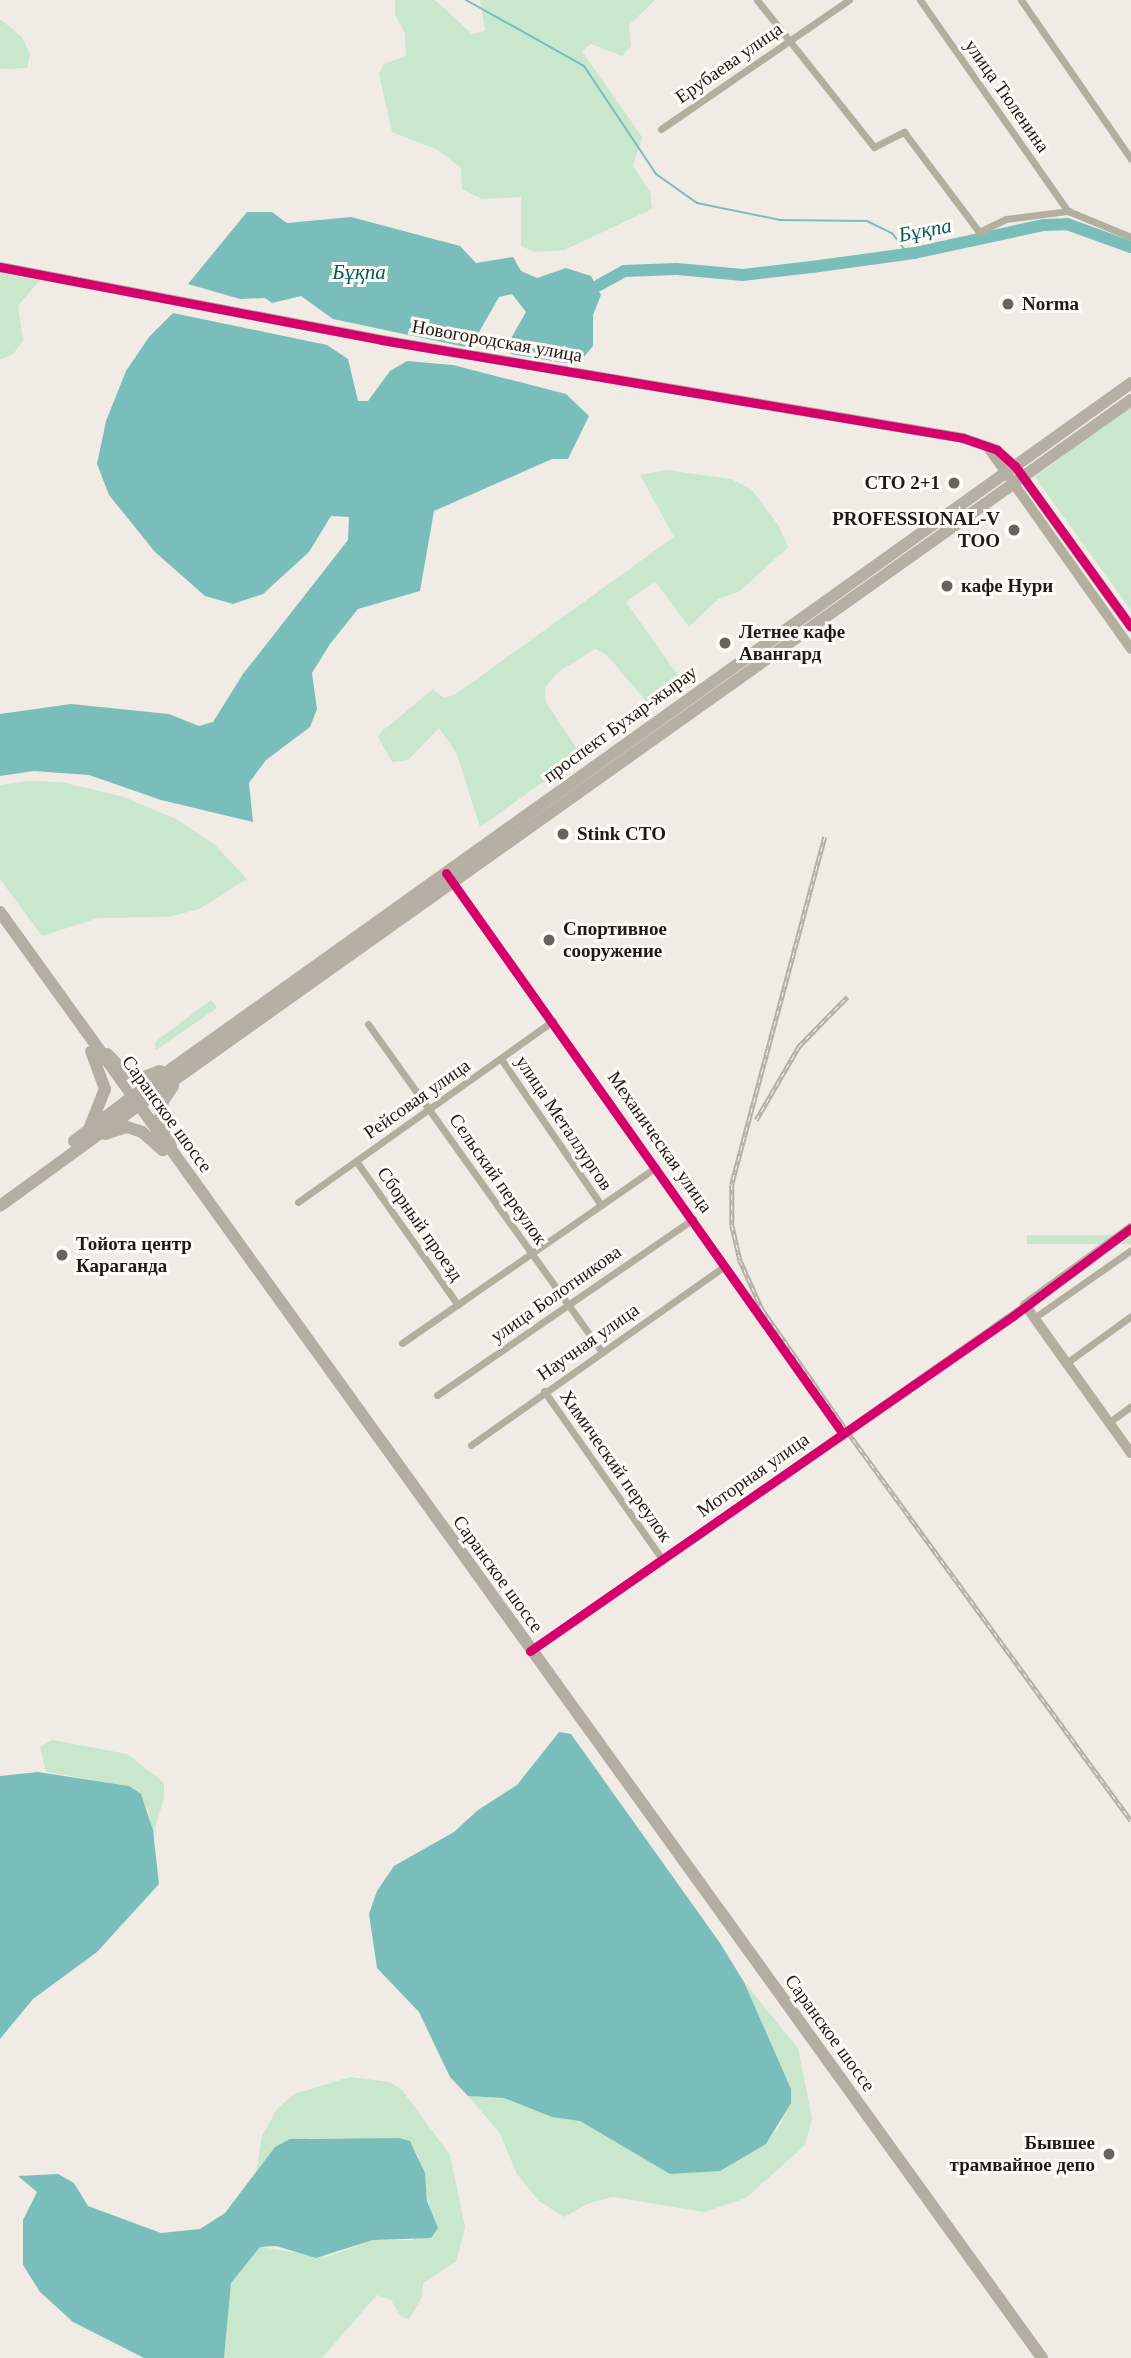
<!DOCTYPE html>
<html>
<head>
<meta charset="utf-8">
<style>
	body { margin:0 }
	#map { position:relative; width:1131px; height:2358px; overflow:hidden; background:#f0ebe4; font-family:"Times New Roman",serif }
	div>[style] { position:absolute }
	.green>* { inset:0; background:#c8e7cc; transform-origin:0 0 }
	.water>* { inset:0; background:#7abebc }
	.stream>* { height:2px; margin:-1px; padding:0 1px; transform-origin:1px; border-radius:1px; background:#7abebc }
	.river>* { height:12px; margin:-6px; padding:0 6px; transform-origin:6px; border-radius:6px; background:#7abebc }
	.minor>* { height:7px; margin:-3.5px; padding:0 3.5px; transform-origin:3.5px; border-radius:3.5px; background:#b4ae9f }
	.tertiary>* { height:10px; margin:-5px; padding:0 5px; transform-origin:5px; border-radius:5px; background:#b4ae9f }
	.primary>* { height:12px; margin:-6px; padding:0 6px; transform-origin:6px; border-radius:6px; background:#b6b0a4 }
	.trunk>* { height:12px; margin:-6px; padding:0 6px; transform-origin:6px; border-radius:6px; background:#b4aea2 }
	.rail>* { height:4.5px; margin-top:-2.25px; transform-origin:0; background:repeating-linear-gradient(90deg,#fefaf5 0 5px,#b4b0a7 0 10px); box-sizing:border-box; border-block:2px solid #b4b0a7 }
	.cycleway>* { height:9px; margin:-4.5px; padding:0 4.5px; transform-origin:4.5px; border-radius:4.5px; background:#d6006c }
	.dots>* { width:19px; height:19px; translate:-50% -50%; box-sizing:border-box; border:4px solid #fefaf5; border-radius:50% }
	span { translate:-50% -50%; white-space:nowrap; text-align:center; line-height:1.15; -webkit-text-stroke:6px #fefaf5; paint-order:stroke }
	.street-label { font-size:19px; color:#1e1a15 }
	.poi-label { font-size:19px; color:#1e1a15; font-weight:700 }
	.left { translate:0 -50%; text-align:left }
	.right { translate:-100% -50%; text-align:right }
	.water-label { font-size:21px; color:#015b5c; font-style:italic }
</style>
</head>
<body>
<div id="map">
	<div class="green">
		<i style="clip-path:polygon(395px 0,435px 0,472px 34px,485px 31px,480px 0,655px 0,629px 25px,631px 46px,622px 56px,591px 44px,582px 51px,642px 137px,633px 166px,650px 192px,652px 209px,564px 250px,535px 252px,521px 246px,521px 197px,482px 199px,462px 189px,461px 168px,438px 150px,392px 132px,379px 74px,384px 64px,406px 56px,405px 34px,395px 14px)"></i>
		<i style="clip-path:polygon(0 19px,22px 37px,30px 54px,27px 68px,0 69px)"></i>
		<i style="clip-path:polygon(0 273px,40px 280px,18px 306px,23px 341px,13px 354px,0 360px)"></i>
		<i style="clip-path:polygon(1131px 406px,1131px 610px,1035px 477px)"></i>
		<i style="clip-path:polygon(666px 470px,731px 479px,751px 489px,779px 526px,788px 547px,740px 591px,718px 599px,689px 627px,655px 581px,626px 602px,682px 681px,650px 706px,607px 655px,595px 649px,558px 672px,545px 687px,546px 702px,581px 755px,480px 827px,457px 754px,439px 728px,408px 760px,392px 762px,378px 737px,381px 732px,433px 689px,444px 698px,456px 694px,674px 537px,640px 475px)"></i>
		<i style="clip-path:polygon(29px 781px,61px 782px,124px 797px,176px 819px,215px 845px,247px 879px,199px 909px,169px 917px,98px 918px,42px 936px,0 879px,0 785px)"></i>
		<i style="clip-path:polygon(211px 1000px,217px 1008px,156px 1050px,155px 1042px)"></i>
		<i style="left:1131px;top:1235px;width:9px;height:104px;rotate:90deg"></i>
		<i style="clip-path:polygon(52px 1740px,127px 1754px,158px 1778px,164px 1783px,164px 1798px,153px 1836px,148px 1809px,129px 1786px,46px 1772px,40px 1747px)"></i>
		<i style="clip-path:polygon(744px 1982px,798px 2048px,812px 2118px,805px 2145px,746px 2198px,704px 2212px,613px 2197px,589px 2203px,564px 2217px,539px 2201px,517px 2174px,499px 2132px,468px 2096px,504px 2098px,552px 2117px,580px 2121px,670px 2174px,720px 2171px,766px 2144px,782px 2122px,791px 2089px)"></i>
		<i style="clip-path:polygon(350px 2077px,390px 2082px,402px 2090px,450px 2155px,465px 2227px,456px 2262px,423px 2283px,422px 2297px,409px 2319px,401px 2317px,391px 2300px,377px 2295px,322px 2358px,224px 2358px,231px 2283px,260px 2247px,327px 2257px,373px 2240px,413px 2240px,432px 2218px,419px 2158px,410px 2141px,400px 2138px,308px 2138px,266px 2159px,256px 2174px,262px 2136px,277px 2109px,294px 2094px)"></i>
	</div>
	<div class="water">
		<i style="clip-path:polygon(247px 212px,272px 212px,287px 223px,351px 217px,460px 246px,476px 263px,513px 257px,521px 271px,537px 278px,566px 268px,591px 276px,601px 295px,593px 315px,593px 346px,577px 365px,511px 354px,506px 347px,526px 312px,512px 294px,499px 297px,470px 348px,333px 319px,301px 296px,272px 303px,265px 298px,240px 299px,188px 284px)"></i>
		<i style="clip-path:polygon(173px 313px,327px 345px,348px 359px,358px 401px,368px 401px,390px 371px,407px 361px,453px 365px,566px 394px,589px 416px,568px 459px,552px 459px,434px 511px,420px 591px,358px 609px,330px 644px,312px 673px,317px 709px,310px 727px,266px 760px,249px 783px,253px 822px,161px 800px,89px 775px,34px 771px,0 776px,0 714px,71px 704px,169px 714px,199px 726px,213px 722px,243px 674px,348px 540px,349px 517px,331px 516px,309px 552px,263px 594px,233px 604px,205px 596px,155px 552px,109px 495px,97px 464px,106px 421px,126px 371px,149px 337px)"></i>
		<i style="clip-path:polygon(559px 1732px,571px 1734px,720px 1943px,744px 1982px,791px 2089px,791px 2103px,766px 2144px,720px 2171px,670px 2174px,580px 2121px,552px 2117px,504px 2098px,468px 2096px,450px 2077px,419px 2012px,377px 1968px,369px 1914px,377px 1891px,394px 1866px,454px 1832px,478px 1810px,517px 1785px)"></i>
		<i style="clip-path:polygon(38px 1772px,129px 1786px,141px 1794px,153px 1830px,159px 1884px,97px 1952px,33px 1999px,0 2039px,0 1776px)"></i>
		<i style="clip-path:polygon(400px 2138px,410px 2141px,425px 2173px,427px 2201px,438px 2228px,431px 2238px,373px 2240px,316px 2258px,276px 2246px,260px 2247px,231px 2283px,224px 2358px,144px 2358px,73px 2322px,40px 2292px,23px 2265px,23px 2220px,37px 2192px,18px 2176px,58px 2174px,74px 2183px,88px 2206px,161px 2233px,200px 2229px,225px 2213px,275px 2147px,290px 2139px)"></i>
	</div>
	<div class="stream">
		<i style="left:466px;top:0;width:135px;rotate:29.2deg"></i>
		<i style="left:584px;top:66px;width:130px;rotate:56.3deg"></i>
		<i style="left:656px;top:174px;width:50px;rotate:35.3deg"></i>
		<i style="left:697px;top:203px;width:85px;rotate:11.6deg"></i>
		<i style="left:780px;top:220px;width:87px;rotate:0.7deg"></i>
		<i style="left:867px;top:221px;width:28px;rotate:26deg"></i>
		<i style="left:892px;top:233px;width:25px;rotate:53deg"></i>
	</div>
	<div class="river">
		<i style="left:599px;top:285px;width:29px;rotate:-29deg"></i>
		<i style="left:624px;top:271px;width:53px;rotate:-2.2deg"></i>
		<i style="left:677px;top:269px;width:66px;rotate:5.2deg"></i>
		<i style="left:743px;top:275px;width:69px;rotate:-6.6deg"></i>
		<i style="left:812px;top:267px;width:103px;rotate:-7.8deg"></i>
		<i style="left:914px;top:253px;width:133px;rotate:-12.2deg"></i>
		<i style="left:1044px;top:225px;width:23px;rotate:-2deg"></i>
		<i style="left:1067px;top:224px;width:68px;rotate:19.8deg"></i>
	</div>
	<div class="minor">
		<i style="left:757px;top:0;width:188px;rotate:51.5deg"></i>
		<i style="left:874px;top:147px;width:34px;rotate:-27deg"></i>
		<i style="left:904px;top:132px;width:125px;rotate:53.1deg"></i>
		<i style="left:979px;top:232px;width:30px;rotate:-26deg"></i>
		<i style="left:1006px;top:219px;width:63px;rotate:-7.4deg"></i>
		<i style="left:1068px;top:211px;width:68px;rotate:22.4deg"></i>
		<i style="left:920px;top:0;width:258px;rotate:55deg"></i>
		<i style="left:1021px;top:0;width:193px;rotate:55.3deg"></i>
		<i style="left:661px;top:129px;width:228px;rotate:-34.5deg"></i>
		<i style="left:451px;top:880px;width:679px;rotate:54.72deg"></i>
		<i style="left:368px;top:1024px;width:403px;rotate:54.5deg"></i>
		<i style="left:501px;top:1059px;width:177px;rotate:55.6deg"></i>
		<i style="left:356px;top:1161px;width:176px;rotate:54.7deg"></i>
		<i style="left:298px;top:1202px;width:313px;rotate:-35.4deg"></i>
		<i style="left:1034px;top:1318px;width:118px;rotate:-35deg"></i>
		<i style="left:402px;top:1343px;width:309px;rotate:-34.7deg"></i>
		<i style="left:1065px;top:1364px;width:82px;rotate:-36deg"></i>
		<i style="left:544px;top:1391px;width:205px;rotate:54.9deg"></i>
		<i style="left:437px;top:1395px;width:311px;rotate:-34.5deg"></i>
		<i style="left:1108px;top:1423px;width:29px;rotate:-36deg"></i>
		<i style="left:471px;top:1445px;width:311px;rotate:-35.2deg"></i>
		<i style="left:530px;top:1651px;width:604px;rotate:-34.95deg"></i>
	</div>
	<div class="tertiary">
		<i style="left:0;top:267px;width:389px;rotate:10.8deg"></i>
		<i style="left:382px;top:340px;width:589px;rotate:9.57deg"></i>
		<i style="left:963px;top:438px;width:36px;rotate:19deg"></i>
		<i style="left:997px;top:450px;width:24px;rotate:42deg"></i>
		<i style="left:1015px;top:466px;width:198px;rotate:54.2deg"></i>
		<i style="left:989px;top:449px;width:245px;rotate:54.6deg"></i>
		<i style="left:1131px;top:1228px;width:131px;rotate:144deg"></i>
		<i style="left:1025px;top:1305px;width:182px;rotate:54.4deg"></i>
	</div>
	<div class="primary">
		<i style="left:107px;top:1054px;width:28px;rotate:45deg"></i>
		<i style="left:127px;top:1074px;width:17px;rotate:10deg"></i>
		<i style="left:144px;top:1077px;width:17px;rotate:-21deg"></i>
		<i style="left:132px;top:1097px;width:1228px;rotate:-35.55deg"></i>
		<i style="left:139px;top:1105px;width:1217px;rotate:-35.4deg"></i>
		<i style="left:171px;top:1146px;width:30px;rotate:-111deg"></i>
		<i style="left:160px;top:1118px;width:17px;rotate:-80deg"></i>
		<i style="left:163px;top:1101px;width:18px;rotate:-56deg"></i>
	</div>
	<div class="trunk">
		<i style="left:0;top:912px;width:1782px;rotate:54.22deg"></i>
		<i style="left:89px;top:1129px;width:43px;rotate:-68.2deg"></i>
		<i style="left:105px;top:1089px;width:40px;rotate:-110.2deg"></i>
		<i style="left:105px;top:1134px;width:23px;rotate:-18deg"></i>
		<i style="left:127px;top:1127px;width:16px;rotate:18deg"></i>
		<i style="left:142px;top:1132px;width:28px;rotate:41deg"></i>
		<i style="left:74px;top:1141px;width:73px;rotate:-37.2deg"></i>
		<i style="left:0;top:1206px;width:172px;rotate:-36deg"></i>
	</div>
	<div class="rail">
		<i style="left:825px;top:837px;width:360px;rotate:105deg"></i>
		<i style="left:732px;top:1185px;width:40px;rotate:90deg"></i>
		<i style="left:732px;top:1225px;width:36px;rotate:77deg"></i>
		<i style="left:740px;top:1260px;width:54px;rotate:65.8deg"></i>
		<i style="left:762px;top:1309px;width:149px;rotate:55.1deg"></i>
		<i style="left:847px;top:1431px;width:482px;rotate:53.9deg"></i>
		<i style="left:756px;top:1120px;width:86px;rotate:-59.8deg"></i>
		<i style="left:799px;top:1046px;width:69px;rotate:-45.6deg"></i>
	</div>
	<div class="cycleway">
		<i style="left:0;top:267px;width:389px;rotate:10.8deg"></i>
		<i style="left:382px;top:340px;width:589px;rotate:9.57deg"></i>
		<i style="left:963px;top:438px;width:36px;rotate:19deg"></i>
		<i style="left:997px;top:450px;width:24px;rotate:42deg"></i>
		<i style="left:1015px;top:466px;width:198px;rotate:54.2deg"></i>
		<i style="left:446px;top:873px;width:687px;rotate:54.71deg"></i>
		<i style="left:530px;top:1651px;width:588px;rotate:-34.74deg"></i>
		<i style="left:1013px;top:1316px;width:147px;rotate:-36.7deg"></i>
	</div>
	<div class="dots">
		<i style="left:1008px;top:304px;background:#68635d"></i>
		<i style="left:954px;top:483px;background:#68635d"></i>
		<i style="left:1014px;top:530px;background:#68635d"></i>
		<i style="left:947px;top:586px;background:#68635d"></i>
		<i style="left:725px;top:643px;background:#68635d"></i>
		<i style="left:563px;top:834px;background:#68635d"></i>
		<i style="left:549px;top:940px;background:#68635d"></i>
		<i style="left:62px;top:1255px;background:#68635d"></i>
		<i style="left:1109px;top:2154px;background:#68635d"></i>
	</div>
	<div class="street-label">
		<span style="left:729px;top:63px;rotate:-35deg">Ерубаева улица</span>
		<span style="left:1007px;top:96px;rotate:55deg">улица Тюленина</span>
		<span style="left:497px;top:341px;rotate:10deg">Новогородская улица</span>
		<span style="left:620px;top:724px;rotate:-36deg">проспект Бухар-жырау</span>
		<span style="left:417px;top:1099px;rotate:-35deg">Рейсовая улица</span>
		<span style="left:167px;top:1114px;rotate:54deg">Саранское шоссе</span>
		<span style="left:564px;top:1123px;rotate:56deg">улица Металлургов</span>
		<span style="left:660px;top:1142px;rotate:55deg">Механическая улица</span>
		<span style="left:498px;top:1179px;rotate:55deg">Сельский переулок</span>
		<span style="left:420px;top:1224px;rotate:55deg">Сборный проезд</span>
		<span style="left:556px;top:1294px;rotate:-35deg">улица Болотникова</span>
		<span style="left:588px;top:1342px;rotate:-35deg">Научная улица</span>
		<span style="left:616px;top:1466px;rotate:55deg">Химический переулок</span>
		<span style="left:753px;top:1475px;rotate:-35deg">Моторная улица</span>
		<span style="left:498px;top:1574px;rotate:54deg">Саранское шоссе</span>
		<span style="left:830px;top:2033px;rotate:54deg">Саранское шоссе</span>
	</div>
	<div class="poi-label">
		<span class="left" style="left:1022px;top:304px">Norma</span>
		<span class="right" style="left:940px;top:483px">СТО 2+1</span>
		<span class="right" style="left:1000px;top:530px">PROFESSIONAL-V<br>ТОО</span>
		<span class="left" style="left:961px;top:586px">кафе Нури</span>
		<span class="left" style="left:739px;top:643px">Летнее кафе<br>Авангард</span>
		<span class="left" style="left:577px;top:834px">Stink СТО</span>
		<span class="left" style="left:563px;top:940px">Спортивное<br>сооружение</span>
		<span class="left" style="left:76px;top:1255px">Тойота центр<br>Караганда</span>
		<span class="right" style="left:1095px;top:2154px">Бывшее<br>трамвайное депо</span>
	</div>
	<div class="water-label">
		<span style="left:925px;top:230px;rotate:-11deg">Бұқпа</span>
		<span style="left:359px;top:272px">Бұқпа</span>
	</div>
</div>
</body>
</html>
